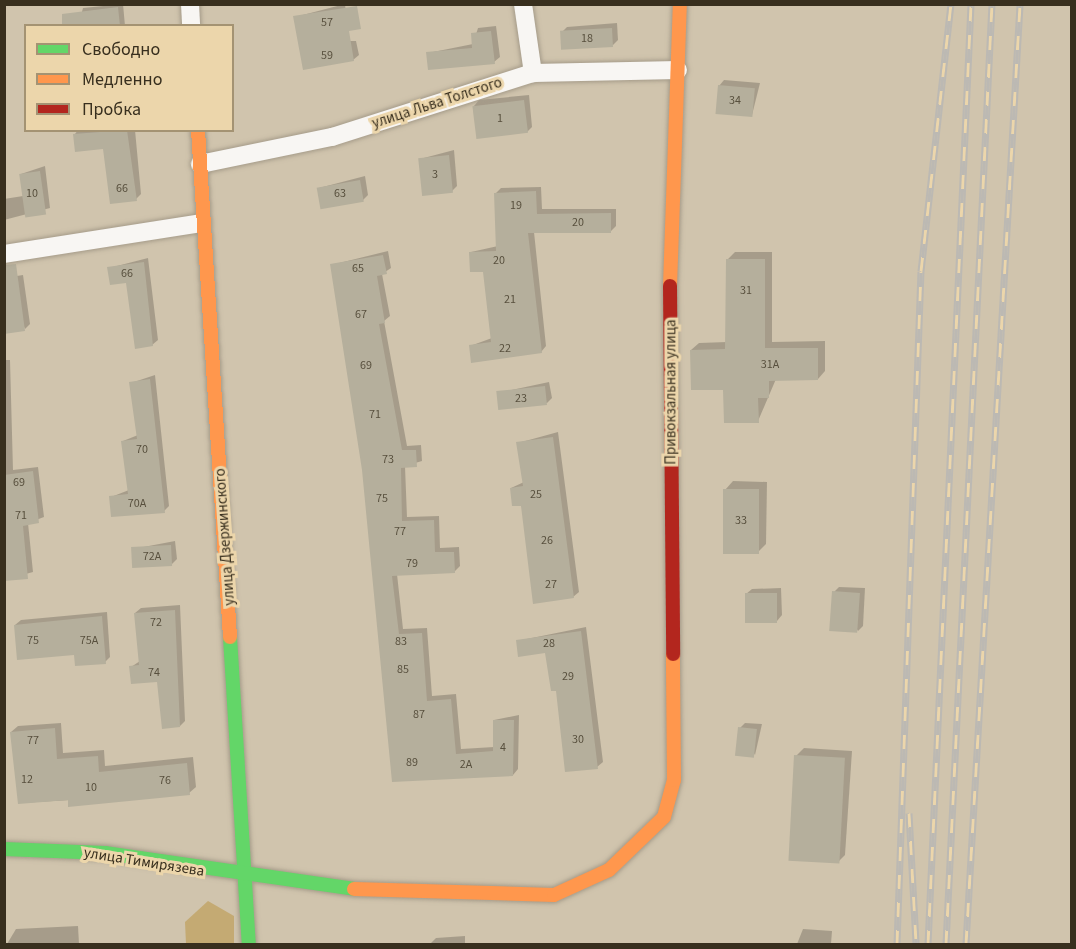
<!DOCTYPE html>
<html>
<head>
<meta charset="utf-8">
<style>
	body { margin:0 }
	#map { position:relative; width:1076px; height:949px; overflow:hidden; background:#d0c4ad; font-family:"Source Sans 3",sans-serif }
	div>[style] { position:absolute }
	.green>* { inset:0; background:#c4aa73 }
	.shadow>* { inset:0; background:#0003 }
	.building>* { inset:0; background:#b5af9c; transform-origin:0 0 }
	.roads { filter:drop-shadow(0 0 2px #a59b89) drop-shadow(0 0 2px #a59b89) }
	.street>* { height:18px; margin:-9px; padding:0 9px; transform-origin:9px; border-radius:9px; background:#f8f6f3 }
	.fast>* { height:14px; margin:-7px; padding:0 7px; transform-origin:7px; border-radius:7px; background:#63d668 }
	.slow>* { height:14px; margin:-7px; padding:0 7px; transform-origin:7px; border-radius:7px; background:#ff974d }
	.jam>* { height:14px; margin:-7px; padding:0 7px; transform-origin:7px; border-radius:7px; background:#b3261e }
	.rail>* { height:7px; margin-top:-3.5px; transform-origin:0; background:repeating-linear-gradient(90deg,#ecd6ab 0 14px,#bcb9b3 0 28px); box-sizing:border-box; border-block:2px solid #bcb9b3 }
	span { translate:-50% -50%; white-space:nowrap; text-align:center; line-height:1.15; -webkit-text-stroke:6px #ecd6ab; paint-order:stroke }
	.number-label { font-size:12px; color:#58503e }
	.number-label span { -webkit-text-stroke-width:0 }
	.street-label { font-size:15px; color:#382f1e }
	.frame { position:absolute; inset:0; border:6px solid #382f1e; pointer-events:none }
	.legend { position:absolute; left:24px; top:24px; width:210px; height:108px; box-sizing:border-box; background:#ecd6ab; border:2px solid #a49373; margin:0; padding:8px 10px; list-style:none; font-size:18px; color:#382f1e }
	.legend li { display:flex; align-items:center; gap:12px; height:30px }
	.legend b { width:30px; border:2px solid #a49373 }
</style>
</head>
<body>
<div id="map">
	<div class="green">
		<i style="clip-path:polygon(208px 901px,234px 916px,234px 944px,186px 944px,185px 922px)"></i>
	</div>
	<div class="shadow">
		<i style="clip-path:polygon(123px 4px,125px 26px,78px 26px,83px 8px)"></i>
		<i style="clip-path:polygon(345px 4px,349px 41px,356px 41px,359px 55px,353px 60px,295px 17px)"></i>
		<i style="clip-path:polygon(617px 23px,618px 40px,613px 45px,562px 32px,567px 27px)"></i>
		<i style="clip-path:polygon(496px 26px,500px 57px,494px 62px,428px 53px,473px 44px,478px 28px)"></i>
		<i style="clip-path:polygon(724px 80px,760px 83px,752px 115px,719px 86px)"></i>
		<i style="clip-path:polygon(529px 95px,532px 127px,527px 132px,474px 106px,479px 100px)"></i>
		<i style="clip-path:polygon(78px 130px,135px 130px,141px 194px,136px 199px,104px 147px,75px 134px)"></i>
		<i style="clip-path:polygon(454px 150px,457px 186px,452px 191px,420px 159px)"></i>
		<i style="clip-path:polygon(45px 166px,50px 208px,4px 220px,4px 199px,23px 196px,21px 174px)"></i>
		<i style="clip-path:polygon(365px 176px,368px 195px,363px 200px,319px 188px)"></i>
		<i style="clip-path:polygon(541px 187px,542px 209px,616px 209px,616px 226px,611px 231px,534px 232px,546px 346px,541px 352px,470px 346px,492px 338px,485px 270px,471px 252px,498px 246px,496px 193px,501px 188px)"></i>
		<i style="clip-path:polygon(388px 251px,391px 268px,382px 274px,390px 316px,384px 321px,407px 446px,421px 445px,422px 461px,405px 466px,407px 517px,439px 516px,440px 548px,459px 547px,460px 566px,454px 572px,397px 574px,403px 629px,427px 628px,432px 696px,456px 694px,461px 749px,494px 747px,494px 720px,519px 715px,518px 769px,513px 775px,394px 780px,364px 469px,331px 265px)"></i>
		<i style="clip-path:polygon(735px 252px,772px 252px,772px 342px,825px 341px,825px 371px,818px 379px,776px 379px,758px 421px,691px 350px,699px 343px,727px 342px,728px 259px)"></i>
		<i style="clip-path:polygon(148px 258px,158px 340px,152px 345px,128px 282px,109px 268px)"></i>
		<i style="clip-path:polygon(23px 275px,30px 324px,25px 329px,4px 278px)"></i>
		<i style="clip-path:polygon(4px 360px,10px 360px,13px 470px,38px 467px,44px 517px,28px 523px,33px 572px,4px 580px)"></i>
		<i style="clip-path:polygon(155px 375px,169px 506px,164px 511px,111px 497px,129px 490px,123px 441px,138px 435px,131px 383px)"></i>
		<i style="clip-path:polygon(549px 382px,552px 398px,547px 403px,497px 393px)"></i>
		<i style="clip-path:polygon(558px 432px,579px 592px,573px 597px,511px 488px,524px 482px,518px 443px)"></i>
		<i style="clip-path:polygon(733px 481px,767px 482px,766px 544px,758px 552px,725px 490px)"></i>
		<i style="clip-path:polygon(175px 541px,177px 559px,172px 564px,133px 549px)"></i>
		<i style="clip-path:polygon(839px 587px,865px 588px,863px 626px,858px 631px,834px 592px)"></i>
		<i style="clip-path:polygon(781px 588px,782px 615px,777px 621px,746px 594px,752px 589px)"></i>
		<i style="clip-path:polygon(180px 605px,185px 721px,180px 726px,158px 680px,131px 667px,140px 661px,135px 613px,141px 608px)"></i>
		<i style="clip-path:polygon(107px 612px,110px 657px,105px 662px,15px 625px,21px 620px)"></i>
		<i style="clip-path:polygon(586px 627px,603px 762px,597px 767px,557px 689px,547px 652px,517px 641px)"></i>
		<i style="clip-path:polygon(61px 723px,63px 753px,104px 750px,105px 766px,193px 757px,196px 787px,189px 793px,20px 803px,11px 732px,18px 726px)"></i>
		<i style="clip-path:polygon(745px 723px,762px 724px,755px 755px,740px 728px)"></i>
		<i style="clip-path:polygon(804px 748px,852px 751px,845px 855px,837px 863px,796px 756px)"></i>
		<i style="clip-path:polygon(78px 926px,79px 944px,7px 944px,16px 929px)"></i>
		<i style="clip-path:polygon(803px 929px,832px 931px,831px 944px,797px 944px)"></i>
		<i style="clip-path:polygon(465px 936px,465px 944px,430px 944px,436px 938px)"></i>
	</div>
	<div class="building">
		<i style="clip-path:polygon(357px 6px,361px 29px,349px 31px,354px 61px,303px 70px,293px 16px)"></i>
		<i style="clip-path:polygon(118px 7px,120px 26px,62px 26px,62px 14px)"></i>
		<i style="left:612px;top:28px;width:19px;height:52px;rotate:87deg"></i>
		<i style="clip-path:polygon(491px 31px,495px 64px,428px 70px,426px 52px,472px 48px,471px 33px)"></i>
		<i style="left:718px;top:85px;width:37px;height:29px;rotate:5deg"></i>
		<i style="left:524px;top:100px;width:33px;height:52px;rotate:83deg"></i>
		<i style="clip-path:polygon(127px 130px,137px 201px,110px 204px,103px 149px,75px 152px,73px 134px)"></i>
		<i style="left:449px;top:155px;width:38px;height:31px;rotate:84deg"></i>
		<i style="left:40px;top:171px;width:44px;height:21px;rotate:82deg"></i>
		<i style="left:360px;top:180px;width:22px;height:44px;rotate:80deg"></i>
		<i style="clip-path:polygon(536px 191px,537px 214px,611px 213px,611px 233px,528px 233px,542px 353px,471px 363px,469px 345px,491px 342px,483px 272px,470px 272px,469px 252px,496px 251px,494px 193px)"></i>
		<i style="clip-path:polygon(383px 255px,387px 274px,377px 276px,385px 323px,379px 324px,402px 450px,416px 450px,417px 467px,401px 468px,402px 521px,434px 520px,435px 552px,454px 552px,455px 573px,392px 576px,399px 634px,422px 633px,427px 701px,451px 699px,456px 754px,493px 751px,493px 720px,514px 720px,513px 776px,392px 782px,362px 470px,330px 264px)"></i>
		<i style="clip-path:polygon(726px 259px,765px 259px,765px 348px,818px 348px,818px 380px,769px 381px,769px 398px,758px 398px,759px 423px,724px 423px,723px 390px,691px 390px,690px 350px,725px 349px)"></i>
		<i style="clip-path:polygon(144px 262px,153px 346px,135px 349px,126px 283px,110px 285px,107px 267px)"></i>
		<i style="clip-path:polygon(16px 264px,25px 331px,4px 334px,4px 265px)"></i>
		<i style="clip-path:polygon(150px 379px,165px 513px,111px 517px,109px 496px,128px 494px,121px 441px,137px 439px,129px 382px)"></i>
		<i style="left:545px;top:386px;width:19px;height:49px;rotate:84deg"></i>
		<i style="clip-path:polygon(553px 437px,574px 598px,533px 604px,521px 506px,512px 506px,510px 488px,523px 486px,516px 442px)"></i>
		<i style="clip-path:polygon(33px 471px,39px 523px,23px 526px,28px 579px,4px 581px,4px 475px)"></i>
		<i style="left:723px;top:489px;width:36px;height:65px"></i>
		<i style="left:171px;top:545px;width:21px;height:40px;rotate:87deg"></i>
		<i style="left:832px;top:591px;width:28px;height:40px;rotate:4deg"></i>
		<i style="left:745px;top:593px;width:32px;height:30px"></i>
		<i style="clip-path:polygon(175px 610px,180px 727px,162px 729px,157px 682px,131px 684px,129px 666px,139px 665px,134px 613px)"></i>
		<i style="clip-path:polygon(102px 616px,106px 664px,75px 666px,74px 655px,17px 660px,14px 625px)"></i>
		<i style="clip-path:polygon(581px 631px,598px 769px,565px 772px,556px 691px,551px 691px,545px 653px,518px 657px,516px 640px)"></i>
		<i style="left:738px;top:727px;width:19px;height:29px;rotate:6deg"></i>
		<i style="clip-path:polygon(55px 728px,57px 759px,98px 756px,99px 772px,187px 763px,190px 795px,68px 807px,68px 800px,18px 804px,10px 732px)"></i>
		<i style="left:794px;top:755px;width:51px;height:106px;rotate:3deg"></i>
	</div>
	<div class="roads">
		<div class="street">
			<i style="left:190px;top:4px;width:22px;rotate:87deg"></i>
			<i style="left:523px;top:4px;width:70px;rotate:81.8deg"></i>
			<i style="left:200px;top:164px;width:135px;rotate:-11.6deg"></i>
			<i style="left:332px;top:137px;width:211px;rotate:-17.7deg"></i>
			<i style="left:533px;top:73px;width:145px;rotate:-1.2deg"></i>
			<i style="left:4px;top:254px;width:200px;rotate:-8.9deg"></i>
		</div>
		<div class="fast">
			<i style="left:230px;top:637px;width:308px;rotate:86.5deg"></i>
			<i style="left:4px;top:849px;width:101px;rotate:2.3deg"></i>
			<i style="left:105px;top:853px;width:252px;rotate:8.2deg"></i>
		</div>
		<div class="slow">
			<i style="left:198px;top:130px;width:508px;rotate:86.39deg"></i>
			<i style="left:670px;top:286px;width:282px;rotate:-88deg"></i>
			<i style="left:354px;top:889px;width:200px;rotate:1.7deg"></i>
			<i style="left:554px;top:895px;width:60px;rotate:-24.4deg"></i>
			<i style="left:609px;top:870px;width:76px;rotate:-43.9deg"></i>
			<i style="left:664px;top:817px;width:38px;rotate:-75deg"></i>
			<i style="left:674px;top:780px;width:126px;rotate:-90.5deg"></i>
		</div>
		<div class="jam">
			<i style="left:670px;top:286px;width:368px;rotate:89.5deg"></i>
		</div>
	</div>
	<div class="rail">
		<i style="left:909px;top:813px;width:131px;rotate:86.9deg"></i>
		<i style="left:897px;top:944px;width:673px;rotate:-87.96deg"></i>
		<i style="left:921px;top:271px;width:269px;rotate:-83.6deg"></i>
		<i style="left:928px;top:944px;width:941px;rotate:-87.38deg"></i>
		<i style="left:946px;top:944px;width:941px;rotate:-87.2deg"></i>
		<i style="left:966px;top:944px;width:942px;rotate:-86.71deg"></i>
	</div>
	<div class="number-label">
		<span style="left:327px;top:23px">57</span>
		<span style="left:587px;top:39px">18</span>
		<span style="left:327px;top:56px">59</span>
		<span style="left:735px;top:101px">34</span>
		<span style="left:500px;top:119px">1</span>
		<span style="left:435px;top:175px">3</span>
		<span style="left:122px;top:189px">66</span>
		<span style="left:32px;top:194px">10</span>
		<span style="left:340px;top:194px">63</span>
		<span style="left:516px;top:206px">19</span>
		<span style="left:578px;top:223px">20</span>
		<span style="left:499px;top:261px">20</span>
		<span style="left:358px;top:269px">65</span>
		<span style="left:127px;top:274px">66</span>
		<span style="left:746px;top:291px">31</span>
		<span style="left:510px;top:300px">21</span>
		<span style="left:361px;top:315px">67</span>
		<span style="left:505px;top:349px">22</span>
		<span style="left:770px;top:365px">31А</span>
		<span style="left:366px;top:366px">69</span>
		<span style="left:521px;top:399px">23</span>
		<span style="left:375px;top:415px">71</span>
		<span style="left:142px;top:450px">70</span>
		<span style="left:388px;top:460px">73</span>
		<span style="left:19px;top:483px">69</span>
		<span style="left:536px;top:495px">25</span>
		<span style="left:382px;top:499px">75</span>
		<span style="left:137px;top:504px">70А</span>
		<span style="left:21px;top:516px">71</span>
		<span style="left:741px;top:521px">33</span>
		<span style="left:400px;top:532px">77</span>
		<span style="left:547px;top:541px">26</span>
		<span style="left:152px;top:557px">72А</span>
		<span style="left:412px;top:564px">79</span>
		<span style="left:551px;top:585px">27</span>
		<span style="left:156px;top:623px">72</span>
		<span style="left:33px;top:641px">75</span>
		<span style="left:89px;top:641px">75А</span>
		<span style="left:401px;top:642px">83</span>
		<span style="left:549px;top:644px">28</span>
		<span style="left:403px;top:670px">85</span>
		<span style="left:154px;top:673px">74</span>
		<span style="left:568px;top:677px">29</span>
		<span style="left:419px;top:715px">87</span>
		<span style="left:578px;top:740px">30</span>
		<span style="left:33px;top:741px">77</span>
		<span style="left:503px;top:748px">4</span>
		<span style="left:412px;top:763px">89</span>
		<span style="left:466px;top:765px">2А</span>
		<span style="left:27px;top:780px">12</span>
		<span style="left:165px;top:781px">76</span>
		<span style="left:91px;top:788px">10</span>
	</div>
	<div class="street-label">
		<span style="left:437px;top:103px;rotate:-18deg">улица Льва Толстого</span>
		<span style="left:671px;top:392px;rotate:-90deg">Привокзальная улица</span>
		<span style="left:225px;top:537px;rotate:-94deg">улица Дзержинского</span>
		<span style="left:144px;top:862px;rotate:9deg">улица Тимирязева</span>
	</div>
	<div class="frame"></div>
	<ul class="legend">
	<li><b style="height:8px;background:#63d668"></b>Свободно</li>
	<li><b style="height:8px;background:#ff974d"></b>Медленно</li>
	<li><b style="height:8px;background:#b3261e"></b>Пробка</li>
	</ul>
</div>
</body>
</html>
